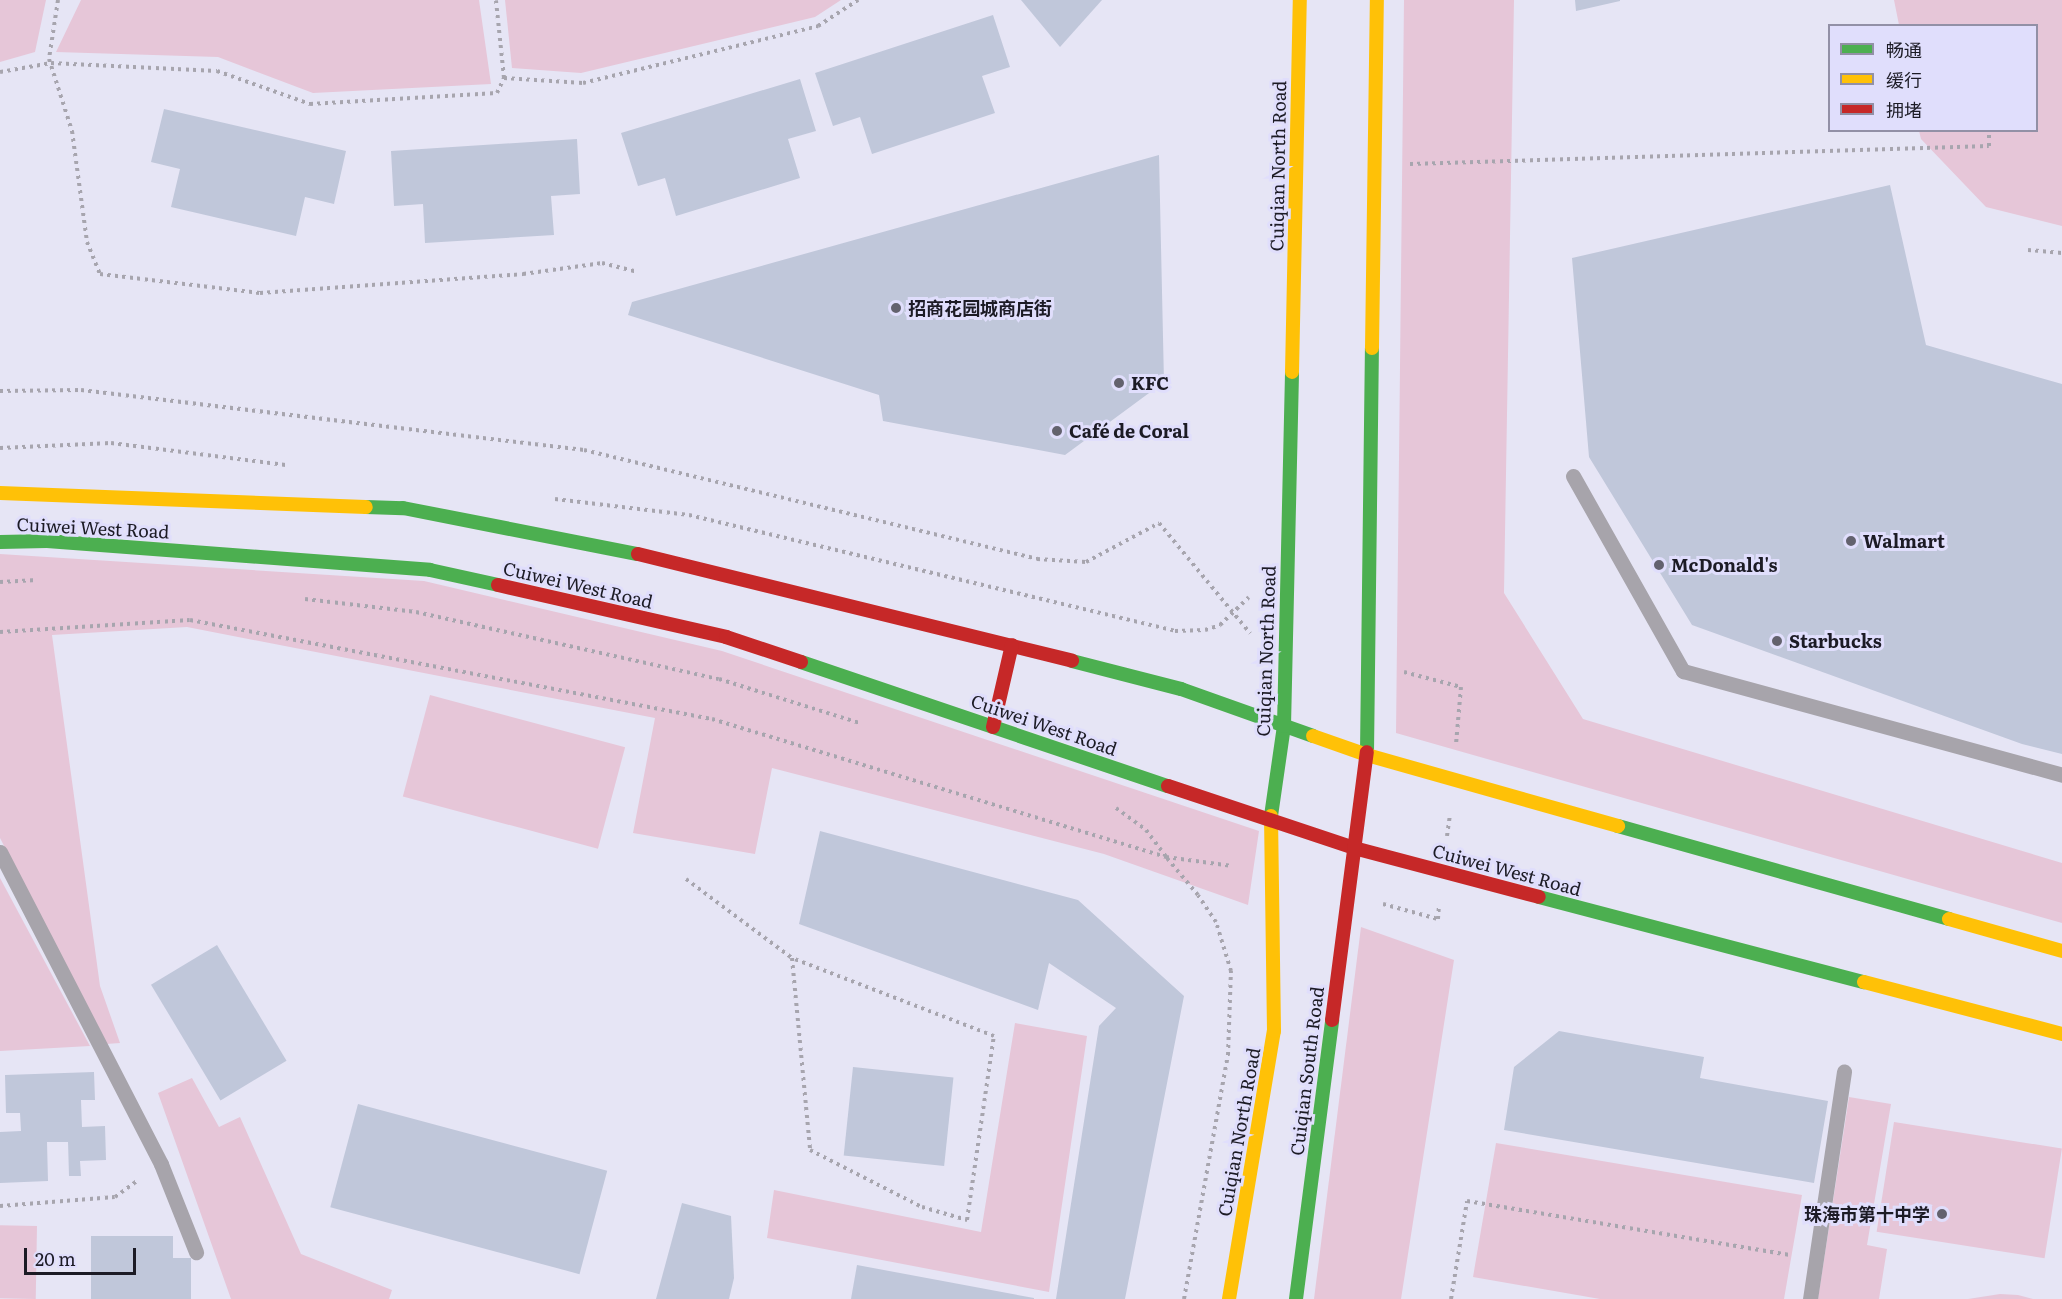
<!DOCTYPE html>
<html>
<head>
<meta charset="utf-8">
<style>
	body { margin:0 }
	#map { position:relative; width:2062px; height:1299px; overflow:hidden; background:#e6e5f5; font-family:Literata,"Noto Sans SC",serif }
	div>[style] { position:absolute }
	.green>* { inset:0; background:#e6c6d8; transform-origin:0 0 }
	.building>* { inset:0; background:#c0c7da; transform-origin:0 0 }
	.path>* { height:4px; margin-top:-2px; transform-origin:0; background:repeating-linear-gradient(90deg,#a7a5ae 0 3px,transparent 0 7.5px) }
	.lane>* { height:15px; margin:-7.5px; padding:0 7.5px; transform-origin:7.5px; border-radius:7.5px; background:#a7a4ab }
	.fast>* { height:14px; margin:-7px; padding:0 7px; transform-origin:7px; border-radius:7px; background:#4caf50 }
	.slow>* { height:14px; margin:-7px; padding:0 7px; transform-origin:7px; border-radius:7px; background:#ffc107 }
	.jam>* { height:14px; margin:-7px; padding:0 7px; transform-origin:7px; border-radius:7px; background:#c62828 }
	.dots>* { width:16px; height:16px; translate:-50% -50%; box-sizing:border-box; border:3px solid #e0defc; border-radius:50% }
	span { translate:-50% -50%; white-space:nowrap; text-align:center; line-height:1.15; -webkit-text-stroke:6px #e0defc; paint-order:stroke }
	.street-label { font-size:18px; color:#1c1b25 }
	.poi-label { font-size:18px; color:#1c1b25; font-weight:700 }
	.left { translate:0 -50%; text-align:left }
	.right { translate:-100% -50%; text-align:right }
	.legend { position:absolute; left:1828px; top:24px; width:210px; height:108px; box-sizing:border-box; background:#e0defc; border:2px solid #9290a6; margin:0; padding:8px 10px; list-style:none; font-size:18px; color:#1c1b25 }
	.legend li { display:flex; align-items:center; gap:12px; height:30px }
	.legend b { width:30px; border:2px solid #9290a6 }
	.scale { position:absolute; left:24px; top:1248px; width:112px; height:27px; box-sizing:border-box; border:3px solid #1c1b25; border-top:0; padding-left:8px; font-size:18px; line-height:21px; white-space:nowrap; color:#1c1b25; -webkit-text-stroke:4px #e0defc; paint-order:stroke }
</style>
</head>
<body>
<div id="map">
	<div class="green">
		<i style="clip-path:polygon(0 0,46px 0,35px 52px,0 62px)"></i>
		<i style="clip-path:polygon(81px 0,479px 0,491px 84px,313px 93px,218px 57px,56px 52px)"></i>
		<i style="clip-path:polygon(505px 0,841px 0,815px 17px,581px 73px,512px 68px)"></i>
		<i style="clip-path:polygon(1404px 0,1514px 0,1504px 593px,1583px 719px,2062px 863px,2062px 923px,1396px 733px)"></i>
		<i style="clip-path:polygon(1894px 0,2062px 0,2062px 226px,1986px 207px,1921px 139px,1919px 131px,2036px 130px,2036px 26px,1899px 25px)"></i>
		<i style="clip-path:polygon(0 554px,424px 581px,722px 651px,1259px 831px,1248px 905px,1104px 854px,772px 768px,755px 854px,633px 833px,655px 718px,187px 627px,52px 635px,100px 986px,120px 1043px,106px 1044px,0 838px)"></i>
		<i style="left:430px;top:695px;width:202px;height:105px;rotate:15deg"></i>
		<i style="clip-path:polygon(0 878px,90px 1046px,0 1051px)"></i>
		<i style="clip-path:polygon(1361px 927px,1454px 960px,1401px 1299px,1314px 1299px)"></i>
		<i style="clip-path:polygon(1015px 1023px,1087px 1036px,1049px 1292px,767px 1238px,774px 1190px,981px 1232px)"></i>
		<i style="clip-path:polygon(192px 1078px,219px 1127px,240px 1117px,301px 1254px,392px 1290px,389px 1299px,231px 1299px,158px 1093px)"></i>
		<i style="clip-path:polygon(1849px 1097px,1891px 1104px,1867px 1245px,1887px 1249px,1879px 1299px,1818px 1299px)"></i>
		<i style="left:1894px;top:1122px;width:170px;height:111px;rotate:9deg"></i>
		<i style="clip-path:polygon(1496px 1143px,1802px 1195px,1784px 1299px,1600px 1299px,1473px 1277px)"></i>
		<i style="left:37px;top:1226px;width:73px;height:37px;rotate:91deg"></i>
		<i style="clip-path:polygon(2000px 1294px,2018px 1295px,2033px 1299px,1968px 1299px)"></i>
	</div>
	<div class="building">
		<i style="clip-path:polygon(1021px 0,1102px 0,1060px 47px)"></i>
		<i style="clip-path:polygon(1575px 0,1620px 0,1620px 1px,1576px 11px)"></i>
		<i style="clip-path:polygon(993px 15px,1010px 67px,982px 76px,995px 113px,872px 154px,860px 117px,833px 126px,815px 73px)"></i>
		<i style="clip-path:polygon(800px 79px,816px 131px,788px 139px,800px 178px,676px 216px,665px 178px,638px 186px,621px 133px)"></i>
		<i style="clip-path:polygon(164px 109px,346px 151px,334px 204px,305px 197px,296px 236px,171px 207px,180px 169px,151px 162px)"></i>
		<i style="clip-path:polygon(577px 139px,580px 194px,551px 196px,554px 235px,425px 243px,423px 204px,394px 206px,391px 151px)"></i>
		<i style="clip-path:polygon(1159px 155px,1164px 382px,1065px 455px,883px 421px,879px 395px,628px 315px,632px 302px)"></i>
		<i style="clip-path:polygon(1890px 185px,1926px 345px,2062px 384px,2062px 754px,2022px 744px,1692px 625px,1589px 457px,1572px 258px)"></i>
		<i style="clip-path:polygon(820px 831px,1078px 900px,1184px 996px,1125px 1299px,1056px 1299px,1099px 1026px,1116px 1008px,1049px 963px,1038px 1010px,799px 924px)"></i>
		<i style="left:217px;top:945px;width:135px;height:77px;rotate:59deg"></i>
		<i style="clip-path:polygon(1559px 1031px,1704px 1057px,1700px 1078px,1828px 1101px,1814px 1183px,1504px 1130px,1514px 1067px)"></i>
		<i style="left:853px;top:1067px;width:101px;height:89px;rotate:6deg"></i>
		<i style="clip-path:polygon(94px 1072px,95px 1100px,81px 1100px,82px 1127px,105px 1126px,106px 1160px,80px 1161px,81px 1176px,69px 1176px,68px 1142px,47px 1142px,48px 1181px,0 1183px,0 1132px,21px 1131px,20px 1113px,6px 1113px,5px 1075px)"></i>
		<i style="left:358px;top:1104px;width:258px;height:107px;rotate:15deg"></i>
		<i style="clip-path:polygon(682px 1203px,731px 1216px,734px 1278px,729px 1299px,656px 1299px)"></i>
		<i style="clip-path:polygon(91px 1236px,173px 1236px,173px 1258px,191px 1258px,191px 1299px,91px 1299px)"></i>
		<i style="clip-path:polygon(857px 1265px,1034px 1298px,1034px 1299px,851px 1299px)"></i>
	</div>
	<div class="path">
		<i style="left:58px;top:0;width:60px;rotate:98.7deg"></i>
		<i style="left:49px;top:59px;width:76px;rotate:72.3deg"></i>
		<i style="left:72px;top:131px;width:112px;rotate:82.3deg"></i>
		<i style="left:87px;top:242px;width:35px;rotate:68deg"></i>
		<i style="left:100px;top:274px;width:161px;rotate:6.8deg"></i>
		<i style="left:260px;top:293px;width:264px;rotate:-4.1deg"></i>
		<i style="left:523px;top:274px;width:80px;rotate:-7.9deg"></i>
		<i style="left:602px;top:263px;width:34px;rotate:14deg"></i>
		<i style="left:0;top:72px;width:52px;rotate:-10deg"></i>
		<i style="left:51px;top:63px;width:166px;rotate:2.8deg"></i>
		<i style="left:217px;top:71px;width:99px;rotate:19.5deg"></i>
		<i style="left:310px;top:104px;width:187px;rotate:-3.4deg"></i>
		<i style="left:497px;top:93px;width:17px;rotate:-65deg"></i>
		<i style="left:504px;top:78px;width:78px;rotate:-95.9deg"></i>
		<i style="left:504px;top:78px;width:79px;rotate:3.6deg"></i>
		<i style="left:583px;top:83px;width:242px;rotate:-13.6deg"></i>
		<i style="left:818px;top:26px;width:48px;rotate:-33deg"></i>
		<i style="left:1410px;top:164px;width:579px;rotate:-1.78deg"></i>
		<i style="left:1989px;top:146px;width:16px;rotate:-90deg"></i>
		<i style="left:2028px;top:250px;width:34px;rotate:5deg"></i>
		<i style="left:0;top:391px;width:81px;rotate:-0.7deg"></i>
		<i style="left:81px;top:390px;width:507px;rotate:6.8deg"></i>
		<i style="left:584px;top:450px;width:466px;rotate:13.5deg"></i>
		<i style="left:1037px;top:559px;width:49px;rotate:3.5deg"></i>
		<i style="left:1086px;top:562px;width:83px;rotate:-28.1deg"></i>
		<i style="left:1159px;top:523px;width:143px;rotate:50.4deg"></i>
		<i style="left:0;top:448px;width:111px;rotate:-2.6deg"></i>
		<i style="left:111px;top:443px;width:176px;rotate:7.2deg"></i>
		<i style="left:555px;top:499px;width:135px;rotate:6.8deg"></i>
		<i style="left:689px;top:515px;width:500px;rotate:13.4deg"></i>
		<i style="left:1175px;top:631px;width:30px;rotate:-2deg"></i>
		<i style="left:1205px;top:630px;width:16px;rotate:-18deg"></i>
		<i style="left:1220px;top:625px;width:40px;rotate:-44deg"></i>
		<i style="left:0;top:582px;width:37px;rotate:-3deg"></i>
		<i style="left:305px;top:599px;width:112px;rotate:6.7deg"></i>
		<i style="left:416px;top:612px;width:310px;rotate:12.5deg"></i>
		<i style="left:719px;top:679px;width:147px;rotate:17.4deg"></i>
		<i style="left:0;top:632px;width:190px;rotate:-3.6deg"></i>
		<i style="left:190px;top:620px;width:531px;rotate:10.74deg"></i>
		<i style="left:712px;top:719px;width:475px;rotate:16.9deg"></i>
		<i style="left:1404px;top:672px;width:59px;rotate:14.7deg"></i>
		<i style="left:1461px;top:687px;width:57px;rotate:95deg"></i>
		<i style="left:1116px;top:808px;width:37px;rotate:36deg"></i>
		<i style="left:1146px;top:830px;width:34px;rotate:53deg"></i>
		<i style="left:1447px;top:836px;width:22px;rotate:-82deg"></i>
		<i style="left:686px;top:879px;width:132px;rotate:36.7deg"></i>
		<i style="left:792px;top:958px;width:193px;rotate:84.6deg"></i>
		<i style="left:810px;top:1150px;width:126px;rotate:27deg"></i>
		<i style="left:922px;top:1207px;width:47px;rotate:16.1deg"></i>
		<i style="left:967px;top:1220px;width:186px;rotate:-81.7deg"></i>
		<i style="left:994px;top:1036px;width:217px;rotate:-158.9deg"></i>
		<i style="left:1383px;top:904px;width:57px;rotate:15.3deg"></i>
		<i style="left:1438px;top:919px;width:13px;rotate:-86deg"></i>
		<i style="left:0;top:1206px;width:115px;rotate:-4.5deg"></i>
		<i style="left:115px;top:1197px;width:29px;rotate:-36deg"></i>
		<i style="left:1184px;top:1299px;width:248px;rotate:-79.8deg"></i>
		<i style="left:1228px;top:1055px;width:84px;rotate:-88deg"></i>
		<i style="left:1231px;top:971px;width:51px;rotate:-107deg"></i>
		<i style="left:1216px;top:922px;width:32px;rotate:-124deg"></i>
		<i style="left:1198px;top:895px;width:50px;rotate:-130.1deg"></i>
		<i style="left:1166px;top:857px;width:67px;rotate:7.8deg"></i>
		<i style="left:1451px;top:1299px;width:99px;rotate:-80.7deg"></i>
		<i style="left:1467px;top:1201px;width:326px;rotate:9.5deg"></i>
	</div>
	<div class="lane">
		<i style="left:1573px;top:476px;width:224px;rotate:60.6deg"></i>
		<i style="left:1683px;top:671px;width:393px;rotate:15.3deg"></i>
		<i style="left:0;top:852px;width:351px;rotate:62.7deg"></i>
		<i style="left:161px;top:1164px;width:95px;rotate:68.3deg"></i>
		<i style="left:1810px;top:1299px;width:230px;rotate:-81.5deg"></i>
	</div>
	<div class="fast">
		<i style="left:366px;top:507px;width:37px;rotate:2deg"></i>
		<i style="left:403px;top:508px;width:239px;rotate:11.1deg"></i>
		<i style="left:0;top:542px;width:47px;rotate:-1.2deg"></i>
		<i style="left:47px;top:541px;width:384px;rotate:4.3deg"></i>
		<i style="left:430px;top:570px;width:70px;rotate:12.4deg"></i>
		<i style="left:1072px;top:661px;width:113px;rotate:14.4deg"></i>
		<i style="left:1181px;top:689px;width:140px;rotate:19.6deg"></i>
		<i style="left:801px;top:662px;width:387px;rotate:18.7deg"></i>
		<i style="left:1367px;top:752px;width:404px;rotate:-89.3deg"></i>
		<i style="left:1271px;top:816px;width:91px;rotate:-81.8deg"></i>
		<i style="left:1284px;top:726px;width:354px;rotate:-88.7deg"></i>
		<i style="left:1618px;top:826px;width:344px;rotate:15.7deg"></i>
		<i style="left:1539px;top:897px;width:336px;rotate:14.7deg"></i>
		<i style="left:1296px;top:1299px;width:281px;rotate:-82.6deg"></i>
	</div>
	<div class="slow">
		<i style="left:1372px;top:348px;width:348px;rotate:-89.2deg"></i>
		<i style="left:1292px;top:372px;width:372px;rotate:-88.8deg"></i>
		<i style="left:0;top:493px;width:366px;rotate:2.2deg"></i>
		<i style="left:1313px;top:736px;width:57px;rotate:19.4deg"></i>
		<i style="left:1367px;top:755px;width:261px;rotate:15.8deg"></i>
		<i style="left:1949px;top:919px;width:117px;rotate:15.8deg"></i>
		<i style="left:1864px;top:982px;width:205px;rotate:14.7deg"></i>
		<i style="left:1229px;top:1299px;width:272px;rotate:-80.5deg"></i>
		<i style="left:1274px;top:1031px;width:215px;rotate:-90.8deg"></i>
	</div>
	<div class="jam">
		<i style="left:638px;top:554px;width:447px;rotate:13.8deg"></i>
		<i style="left:498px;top:585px;width:234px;rotate:12.8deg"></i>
		<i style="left:726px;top:637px;width:79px;rotate:18.4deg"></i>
		<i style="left:993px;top:727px;width:84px;rotate:-77deg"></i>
		<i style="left:1168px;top:786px;width:196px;rotate:18.4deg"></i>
		<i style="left:1354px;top:848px;width:191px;rotate:14.8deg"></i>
		<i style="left:1332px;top:1020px;width:270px;rotate:-82.6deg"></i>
	</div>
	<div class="dots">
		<i style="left:896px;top:308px;background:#63626e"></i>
		<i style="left:1119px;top:383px;background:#63626e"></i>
		<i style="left:1057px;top:431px;background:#63626e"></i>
		<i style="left:1851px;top:541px;background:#63626e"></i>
		<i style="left:1659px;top:565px;background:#63626e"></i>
		<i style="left:1777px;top:641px;background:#63626e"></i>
		<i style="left:1942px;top:1214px;background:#63626e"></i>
	</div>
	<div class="street-label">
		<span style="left:1278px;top:166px;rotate:-89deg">Cuiqian North Road</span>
		<span style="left:93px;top:528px;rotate:3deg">Cuiwei West Road</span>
		<span style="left:578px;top:585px;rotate:13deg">Cuiwei West Road</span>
		<span style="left:1266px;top:651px;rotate:-88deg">Cuiqian North Road</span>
		<span style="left:1044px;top:725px;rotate:19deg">Cuiwei West Road</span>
		<span style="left:1507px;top:870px;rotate:15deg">Cuiwei West Road</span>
		<span style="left:1307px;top:1071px;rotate:-83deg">Cuiqian South Road</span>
		<span style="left:1239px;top:1132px;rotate:-80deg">Cuiqian North Road</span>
	</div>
	<div class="poi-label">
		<span class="left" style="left:908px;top:308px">招商花园城商店街</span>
		<span class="left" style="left:1131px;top:383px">KFC</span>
		<span class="left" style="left:1069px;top:431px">Café de Coral</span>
		<span class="left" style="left:1863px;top:541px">Walmart</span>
		<span class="left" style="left:1671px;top:565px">McDonald's</span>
		<span class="left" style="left:1789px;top:641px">Starbucks</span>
		<span class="right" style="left:1930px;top:1214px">珠海市第十中学</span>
	</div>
	<ul class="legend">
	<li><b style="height:8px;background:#4caf50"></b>畅通</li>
	<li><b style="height:8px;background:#ffc107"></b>缓行</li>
	<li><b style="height:8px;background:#c62828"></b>拥堵</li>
	</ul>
	<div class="scale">20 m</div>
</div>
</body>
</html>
